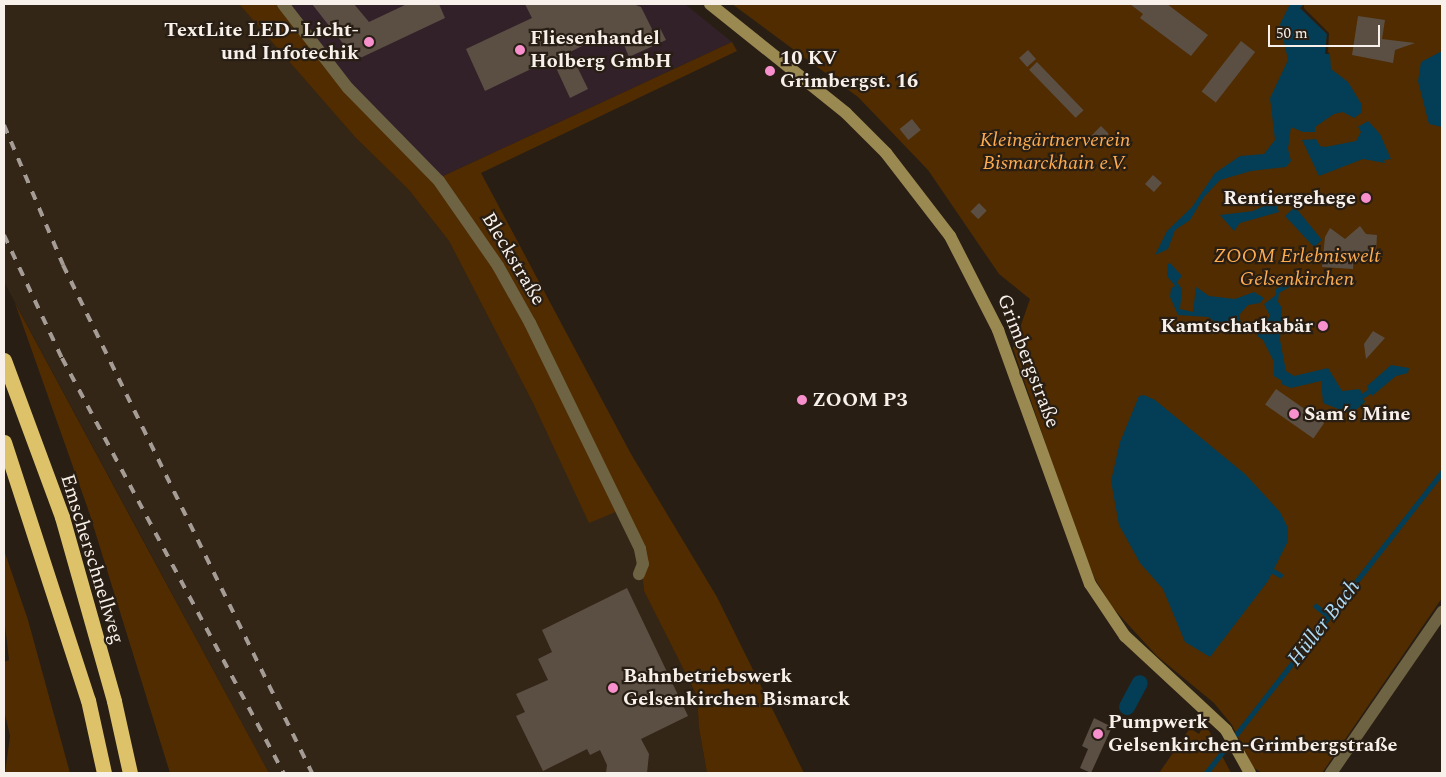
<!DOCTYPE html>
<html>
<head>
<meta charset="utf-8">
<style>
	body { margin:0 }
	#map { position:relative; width:1446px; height:777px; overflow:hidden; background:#281e14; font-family:Spectral,serif }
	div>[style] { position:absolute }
	.commercial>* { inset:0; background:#332129 }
	.built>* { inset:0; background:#342617 }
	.green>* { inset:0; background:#502c00 }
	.water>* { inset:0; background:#033e56 }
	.pier>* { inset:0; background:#281e14 }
	.stream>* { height:4.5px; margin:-2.25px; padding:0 2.25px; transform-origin:2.25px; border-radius:2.25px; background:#033e56 }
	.canal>* { height:16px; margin:-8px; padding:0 8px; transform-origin:8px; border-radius:8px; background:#033e56 }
	.building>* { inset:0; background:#5b4f44; transform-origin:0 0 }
	.street>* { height:12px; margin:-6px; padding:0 6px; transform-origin:6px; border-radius:6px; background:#6e6342 }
	.secondary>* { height:12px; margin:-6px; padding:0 6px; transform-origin:6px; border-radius:6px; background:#9b8952 }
	.highway>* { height:15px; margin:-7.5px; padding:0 7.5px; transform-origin:7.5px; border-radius:7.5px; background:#ddc269 }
	.rail>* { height:4px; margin-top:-2px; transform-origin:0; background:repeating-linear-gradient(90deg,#a59c95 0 9px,transparent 0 18px) }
	.dots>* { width:14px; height:14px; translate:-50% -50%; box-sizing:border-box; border:2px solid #281e14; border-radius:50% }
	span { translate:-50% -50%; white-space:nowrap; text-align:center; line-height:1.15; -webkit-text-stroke:4.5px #281e14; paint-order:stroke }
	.poi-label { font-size:20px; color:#f8f1eb; font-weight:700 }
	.right { translate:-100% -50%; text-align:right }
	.left { translate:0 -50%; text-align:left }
	.park-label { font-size:20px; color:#feac50; font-style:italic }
	.street-label { font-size:20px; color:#f8f1eb }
	.water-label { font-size:21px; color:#afdbf4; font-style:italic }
	.frame { position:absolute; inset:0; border:5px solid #f8f1eb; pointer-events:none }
	.scale { position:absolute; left:1268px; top:25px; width:112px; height:22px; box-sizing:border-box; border:2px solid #f8f1eb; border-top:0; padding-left:6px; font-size:15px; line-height:18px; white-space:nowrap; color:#f8f1eb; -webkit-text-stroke:4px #281e14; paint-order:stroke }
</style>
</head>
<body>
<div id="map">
	<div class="commercial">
		<i style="clip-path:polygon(288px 4px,685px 4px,732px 42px,441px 177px,352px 85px)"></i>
	</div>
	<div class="built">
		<i style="clip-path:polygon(4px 4px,239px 4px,355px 137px,409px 190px,449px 241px,533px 403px,589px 522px,618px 510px,641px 564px,644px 591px,697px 696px,699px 728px,707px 773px,269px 773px,4px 282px)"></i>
	</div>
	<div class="green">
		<i style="clip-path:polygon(239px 4px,279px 4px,344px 88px,441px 177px,732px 42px,737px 51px,481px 173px,631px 454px,717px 597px,804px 773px,707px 773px,699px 728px,697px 696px,644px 591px,641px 564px,618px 511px,589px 523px,533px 403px,449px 241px,409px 190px,355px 137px)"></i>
		<i style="clip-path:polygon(732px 4px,1442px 4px,1442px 598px,1322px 773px,1262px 773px,1253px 767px,1232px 725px,1214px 703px,1157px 656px,1112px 607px,1095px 579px,1077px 536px,1013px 348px,1030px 299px,999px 274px,928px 170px,858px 97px)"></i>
		<i style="clip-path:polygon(15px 303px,146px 546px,269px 773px,170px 773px,89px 512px)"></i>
		<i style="clip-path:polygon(4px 550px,28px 620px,70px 773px,5px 773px,10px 736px,4px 710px,4px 662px,9px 660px,4px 617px)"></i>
		<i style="clip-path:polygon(1205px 723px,1231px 773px,1159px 773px,1190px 728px,1199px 734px)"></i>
	</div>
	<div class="water">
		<i style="clip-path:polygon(1290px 4px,1304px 4px,1300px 8px,1327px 34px,1325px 54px,1330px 54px,1331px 69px,1348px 82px,1362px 105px,1361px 113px,1354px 118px,1343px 112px,1334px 114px,1315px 127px,1315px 132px,1303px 132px,1291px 127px,1288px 149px,1291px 161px,1286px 167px,1251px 171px,1220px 180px,1204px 197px,1190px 220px,1175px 230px,1168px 249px,1155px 255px,1167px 231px,1192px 207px,1215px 173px,1240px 156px,1264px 154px,1275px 140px,1270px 98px,1288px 60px,1280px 24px)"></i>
		<i style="clip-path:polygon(1442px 51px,1442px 127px,1429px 124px,1418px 81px,1421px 62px)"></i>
		<i style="clip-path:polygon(1368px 121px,1380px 134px,1391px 159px,1384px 160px,1385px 163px,1363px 159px,1319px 176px,1302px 140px,1316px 139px,1320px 146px,1325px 147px,1356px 141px,1361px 132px,1358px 127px)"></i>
		<i style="clip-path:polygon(1275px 201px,1279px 212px,1240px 223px,1234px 231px,1220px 215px,1253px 211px)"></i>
		<i style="clip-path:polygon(1295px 207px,1322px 240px,1314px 247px,1285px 216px)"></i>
		<i style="clip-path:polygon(1170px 263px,1182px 276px,1177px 282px,1182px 289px,1180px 309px,1193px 312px,1196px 287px,1209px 296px,1235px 299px,1254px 292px,1264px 298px,1260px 303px,1248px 305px,1239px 315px,1241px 323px,1237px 328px,1220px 325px,1208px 317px,1178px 315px,1170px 297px,1171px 288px,1175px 286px,1167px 276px,1168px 264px)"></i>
		<i style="clip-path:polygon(1287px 283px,1293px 285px,1279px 293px,1278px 302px,1282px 308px,1280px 340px,1286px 371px,1294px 376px,1328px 368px,1342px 391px,1360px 389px,1365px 402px,1351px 414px,1323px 403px,1321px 381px,1291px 388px,1281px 384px,1282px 381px,1274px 376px,1274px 362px,1263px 340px,1257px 336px,1270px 316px,1264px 304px,1276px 295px,1276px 289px)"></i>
		<i style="clip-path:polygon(1391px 365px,1409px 368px,1408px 373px,1396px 376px,1372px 396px,1367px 386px)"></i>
		<i style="clip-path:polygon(1144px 395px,1155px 400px,1245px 474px,1280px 512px,1288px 528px,1288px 541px,1268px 581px,1210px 657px,1185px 642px,1163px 589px,1140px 563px,1119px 525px,1111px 481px,1120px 442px,1139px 396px)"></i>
	</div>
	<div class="pier">
		<i style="clip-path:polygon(1304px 4px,1304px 8px,1329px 33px,1328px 52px,1330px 54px,1325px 54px,1327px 34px,1300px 8px)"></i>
	</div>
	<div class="stream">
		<i style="left:1362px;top:396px;width:14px;rotate:-34deg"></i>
		<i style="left:1268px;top:568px;width:14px;rotate:30deg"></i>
		<i style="left:1316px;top:606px;width:16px;rotate:38deg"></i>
		<i style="left:1206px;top:773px;width:382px;rotate:-51.9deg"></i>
	</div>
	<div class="canal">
		<i style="left:1127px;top:707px;width:27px;rotate:-62deg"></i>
	</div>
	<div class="building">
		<i style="clip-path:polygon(312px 4px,354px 4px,369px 22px,407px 4px,439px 4px,445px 18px,356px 60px)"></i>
		<i style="clip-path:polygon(525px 4px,633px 4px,641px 7px,653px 31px,660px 28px,666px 40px,629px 57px,624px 45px,612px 41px,608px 33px,570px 52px,588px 89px,570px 98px,552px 59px,485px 91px,466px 49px,532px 18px)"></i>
		<i style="clip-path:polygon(1130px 4px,1167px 4px,1208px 35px,1191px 56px,1140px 18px,1143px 14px)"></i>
		<i style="clip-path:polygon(1358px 16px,1385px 20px,1382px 39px,1415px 43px,1395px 50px,1393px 63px,1352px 55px)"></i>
		<i style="left:1241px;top:41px;width:18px;height:64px;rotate:38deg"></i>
		<i style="left:1028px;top:50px;width:12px;height:12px;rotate:48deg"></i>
		<i style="left:1037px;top:62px;width:67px;height:11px;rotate:46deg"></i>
		<i style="left:912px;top:119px;width:14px;height:16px;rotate:51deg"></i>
		<i style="left:1101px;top:126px;width:11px;height:13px;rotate:45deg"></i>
		<i style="left:1153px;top:175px;width:12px;height:12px;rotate:42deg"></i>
		<i style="left:979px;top:203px;width:11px;height:12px;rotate:45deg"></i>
		<i style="clip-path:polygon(1360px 226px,1366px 234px,1377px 235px,1376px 253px,1354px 251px,1353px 269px,1322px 267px,1325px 237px,1330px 228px,1345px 239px)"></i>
		<i style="clip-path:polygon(1373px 331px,1385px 338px,1366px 359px,1364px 344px)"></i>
		<i style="left:1276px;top:389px;width:59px;height:19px;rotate:35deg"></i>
		<i style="clip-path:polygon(627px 588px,688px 716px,641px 739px,649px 754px,647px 773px,606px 773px,607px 765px,600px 750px,590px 755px,587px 749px,543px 771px,516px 716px,525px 712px,516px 694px,548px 680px,538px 659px,552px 652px,542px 630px)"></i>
		<i style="clip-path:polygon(1094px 718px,1112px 727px,1091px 773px,1080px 768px,1088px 749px,1082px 746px)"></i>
	</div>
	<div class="street">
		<i style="left:283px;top:4px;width:106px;rotate:52.3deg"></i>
		<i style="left:348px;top:88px;width:130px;rotate:45.6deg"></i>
		<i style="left:439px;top:181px;width:103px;rotate:55.2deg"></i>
		<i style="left:498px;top:266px;width:65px;rotate:60.7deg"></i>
		<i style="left:530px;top:323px;width:251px;rotate:64deg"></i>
		<i style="left:640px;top:549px;width:15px;rotate:79deg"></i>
		<i style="left:643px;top:564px;width:11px;rotate:112deg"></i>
		<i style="left:1331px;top:773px;width:196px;rotate:-55.4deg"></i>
	</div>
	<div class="secondary">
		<i style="left:710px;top:4px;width:174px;rotate:38.7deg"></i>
		<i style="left:846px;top:113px;width:57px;rotate:45deg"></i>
		<i style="left:886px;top:153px;width:105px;rotate:52.4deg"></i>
		<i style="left:950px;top:236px;width:106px;rotate:62.9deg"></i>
		<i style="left:998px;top:330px;width:270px;rotate:70.1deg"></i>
		<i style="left:1090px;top:584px;width:63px;rotate:56.1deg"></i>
		<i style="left:1125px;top:636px;width:138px;rotate:42.9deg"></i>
		<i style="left:1226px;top:730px;width:49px;rotate:60.8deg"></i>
	</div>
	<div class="highway">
		<i style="left:4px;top:360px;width:167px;rotate:69.7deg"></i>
		<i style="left:62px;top:517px;width:191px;rotate:74.2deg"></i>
		<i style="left:114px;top:701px;width:74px;rotate:77.5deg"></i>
		<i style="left:4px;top:442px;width:271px;rotate:72deg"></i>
		<i style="left:88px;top:700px;width:75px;rotate:77.6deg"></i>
	</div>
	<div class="rail">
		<i style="left:4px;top:125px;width:152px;rotate:67.1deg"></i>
		<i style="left:63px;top:265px;width:566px;rotate:63.89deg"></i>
		<i style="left:4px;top:235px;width:136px;rotate:64.8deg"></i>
		<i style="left:62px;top:358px;width:471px;rotate:61.9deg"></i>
	</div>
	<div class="dots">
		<i style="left:369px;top:42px;background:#f790cd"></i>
		<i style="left:520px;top:50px;background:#f790cd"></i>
		<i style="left:770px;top:71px;background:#f790cd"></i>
		<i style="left:1366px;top:198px;background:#f790cd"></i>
		<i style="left:1323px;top:326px;background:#f790cd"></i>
		<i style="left:802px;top:400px;background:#f790cd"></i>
		<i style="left:1294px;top:414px;background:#f790cd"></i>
		<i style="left:613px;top:688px;background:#f790cd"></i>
		<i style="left:1098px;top:734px;background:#f790cd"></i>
	</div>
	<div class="poi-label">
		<span class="right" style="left:359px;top:42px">TextLite LED- Licht-<br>und Infotechik</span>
		<span class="left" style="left:530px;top:50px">Fliesenhandel<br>Holberg GmbH</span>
		<span class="left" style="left:780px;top:70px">10 KV<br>Grimbergst. 16</span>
		<span class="right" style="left:1356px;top:198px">Rentiergehege</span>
		<span class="right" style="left:1313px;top:326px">Kamtschatkabär</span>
		<span class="left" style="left:812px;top:400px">ZOOM P3</span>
		<span class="left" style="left:1304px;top:414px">Sam’s Mine</span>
		<span class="left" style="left:623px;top:688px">Bahnbetriebswerk<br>Gelsenkirchen Bismarck</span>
		<span class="left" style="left:1108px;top:734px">Pumpwerk<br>Gelsenkirchen-Grimbergstraße</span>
	</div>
	<div class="park-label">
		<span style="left:1055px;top:152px">Kleingärtnerverein<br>Bismarckhain e.V.</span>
		<span style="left:1297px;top:268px">ZOOM Erlebniswelt<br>Gelsenkirchen</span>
	</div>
	<div class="street-label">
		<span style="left:513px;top:259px;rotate:59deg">Bleckstraße</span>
		<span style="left:1028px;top:361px;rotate:69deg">Grimbergstraße</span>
		<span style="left:92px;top:559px;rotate:73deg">Emscherschnellweg</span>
	</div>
	<div class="water-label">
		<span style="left:1324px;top:623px;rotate:-52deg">Hüller Bach</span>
	</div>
	<div class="frame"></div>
	<div class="scale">50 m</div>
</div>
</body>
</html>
